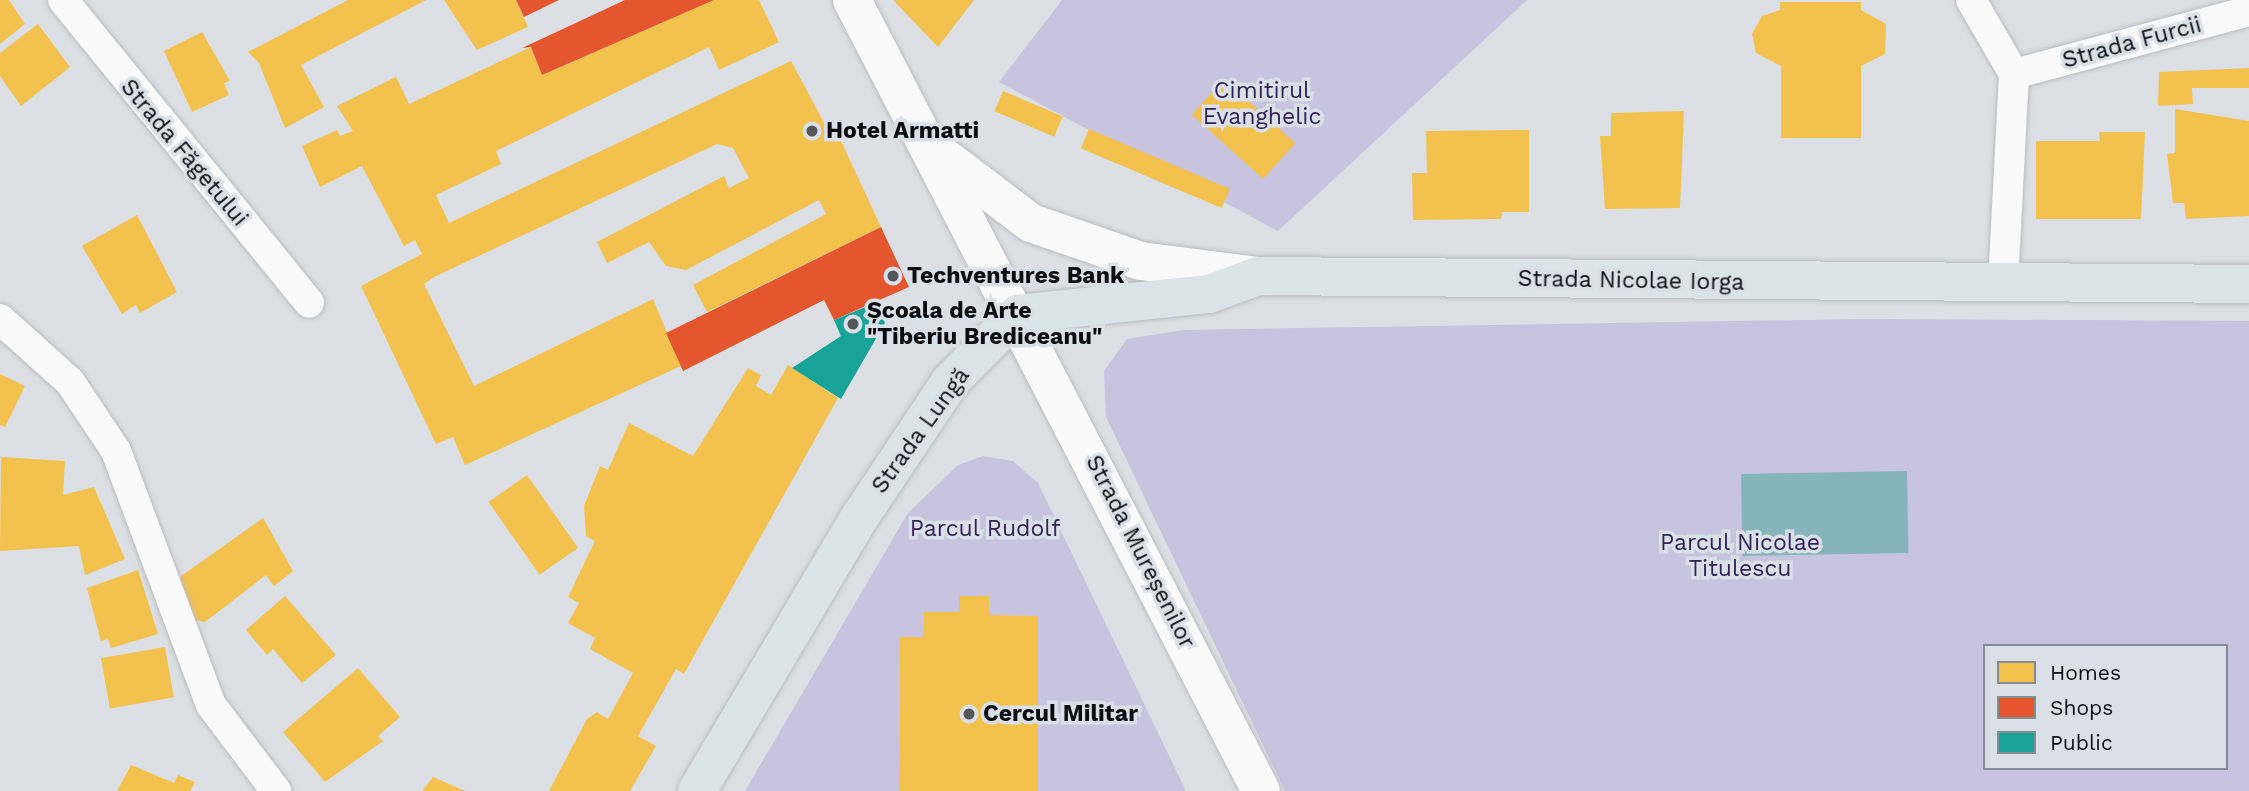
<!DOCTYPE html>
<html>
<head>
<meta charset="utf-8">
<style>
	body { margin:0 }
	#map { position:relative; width:2249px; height:791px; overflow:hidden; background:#dce0e4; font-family:"Work Sans",sans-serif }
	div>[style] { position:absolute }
	.green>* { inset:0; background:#c8c3de }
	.water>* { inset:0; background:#85b5bb; transform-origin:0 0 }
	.homes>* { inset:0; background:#f2c14e; transform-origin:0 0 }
	.shops>* { inset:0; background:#e4572e }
	.public>* { inset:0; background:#17a398 }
	.roads { filter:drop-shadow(0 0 2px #babdc0) drop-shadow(0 0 2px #babdc0) }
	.street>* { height:30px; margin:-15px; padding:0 15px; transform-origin:15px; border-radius:15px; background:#fafafb }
	.secondary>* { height:38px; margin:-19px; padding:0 19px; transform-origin:19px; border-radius:19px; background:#fafafb }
	.primary>* { height:38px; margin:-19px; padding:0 19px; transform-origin:19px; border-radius:19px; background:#dbe4e8 }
	.dots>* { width:19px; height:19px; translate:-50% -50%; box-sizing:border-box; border:4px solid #d9e0e8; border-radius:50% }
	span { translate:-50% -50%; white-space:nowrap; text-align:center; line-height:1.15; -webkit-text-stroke:7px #d9e0e8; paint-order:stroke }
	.street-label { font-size:23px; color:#0b0d10 }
	.park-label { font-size:23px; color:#36215a }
	.poi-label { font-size:23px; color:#0b0d10; font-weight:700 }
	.left { translate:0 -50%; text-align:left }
	.legend { position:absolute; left:1983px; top:644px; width:245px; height:126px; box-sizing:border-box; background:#d9e0e8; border:2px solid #878c92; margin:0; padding:9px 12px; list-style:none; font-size:21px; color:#0b0d10 }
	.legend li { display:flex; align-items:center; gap:14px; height:35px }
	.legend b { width:35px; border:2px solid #878c92 }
</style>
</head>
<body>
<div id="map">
	<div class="green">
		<i style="clip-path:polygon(1062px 0,1527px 0,1278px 231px,999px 82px)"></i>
		<i style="clip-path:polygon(evenodd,1864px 319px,2249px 321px,2249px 791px,1285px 791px,1106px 417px,1104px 371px,1127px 339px,1184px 330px,1864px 319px,1985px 646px,2226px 646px,2226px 768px,1985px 768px,1985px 646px)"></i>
		<i style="clip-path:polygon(983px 456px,1013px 461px,1038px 483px,1186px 791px,1038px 791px,1038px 616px,990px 615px,989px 596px,960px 596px,959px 612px,924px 612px,923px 637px,900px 637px,899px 791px,745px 791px,908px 513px,958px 465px)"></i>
	</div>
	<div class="water">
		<i style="left:1907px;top:471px;width:82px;height:166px;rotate:89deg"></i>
	</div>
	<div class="homes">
		<i style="clip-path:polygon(0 0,9px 0,25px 24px,0 44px)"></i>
		<i style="clip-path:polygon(348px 0,426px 0,301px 65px,324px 107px,285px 128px,259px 63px,248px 52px)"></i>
		<i style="clip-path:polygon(444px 0,516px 0,528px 27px,477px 50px)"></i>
		<i style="clip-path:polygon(714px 0,759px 0,779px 42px,719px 70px,709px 47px,496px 151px,501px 164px,436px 195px,449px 223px,791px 61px,829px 132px,835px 128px,881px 227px,707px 312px,693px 285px,826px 214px,819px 200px,686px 270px,666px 266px,649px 242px,607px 263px,597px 242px,724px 176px,729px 188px,749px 178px,733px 148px,717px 144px,434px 277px,424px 284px,474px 386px,653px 299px,681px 366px,465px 465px,453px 437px,436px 444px,361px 286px,422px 254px,415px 240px,404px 246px,362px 166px,320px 187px,302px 146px,337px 130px,340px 136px,353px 131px,337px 106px,396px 77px,409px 104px,531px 47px,542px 75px)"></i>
		<i style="clip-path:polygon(893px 0,974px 0,938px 47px)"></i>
		<i style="clip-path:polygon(1780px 2px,1861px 2px,1861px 10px,1886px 24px,1885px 54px,1861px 66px,1861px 138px,1781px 138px,1781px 66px,1756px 53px,1752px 34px,1762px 16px,1780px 10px)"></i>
		<i style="clip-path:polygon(38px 24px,70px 67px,21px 106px,0 76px,0 53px)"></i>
		<i style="clip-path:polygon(202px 32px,230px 81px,224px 83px,229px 95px,192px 112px,164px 51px)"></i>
		<i style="clip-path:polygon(2249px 68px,2249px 88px,2192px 88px,2193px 104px,2158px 106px,2159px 72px)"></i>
		<i style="left:1224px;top:79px;width:96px;height:48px;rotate:42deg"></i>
		<i style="left:1003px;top:91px;width:65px;height:22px;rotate:23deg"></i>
		<i style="clip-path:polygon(2175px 109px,2249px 121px,2249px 216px,2186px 219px,2184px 203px,2173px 203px,2167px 154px,2175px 153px)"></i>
		<i style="clip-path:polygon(1684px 111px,1680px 208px,1605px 209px,1600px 136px,1611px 136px,1611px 113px)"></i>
		<i style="left:1089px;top:129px;width:153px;height:21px;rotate:23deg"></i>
		<i style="clip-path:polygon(1529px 130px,1529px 212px,1502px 212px,1501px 219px,1413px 220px,1412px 173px,1427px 173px,1426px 131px)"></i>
		<i style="clip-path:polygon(2099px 132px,2145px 132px,2141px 219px,2036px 219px,2036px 141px,2100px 141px)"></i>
		<i style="clip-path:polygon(137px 215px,177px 292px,140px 313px,136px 305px,122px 314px,82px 246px)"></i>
		<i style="clip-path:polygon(788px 365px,838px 398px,684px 674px,676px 669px,638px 736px,656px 746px,630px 791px,549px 791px,587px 719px,597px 712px,608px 719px,633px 673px,590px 649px,595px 638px,568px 623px,579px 603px,568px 597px,595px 541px,586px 536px,584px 506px,600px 466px,608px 470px,629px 423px,693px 456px,748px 368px,761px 375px,756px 386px,771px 395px)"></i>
		<i style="clip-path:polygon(0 374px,25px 386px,5px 427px,0 425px)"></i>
		<i style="clip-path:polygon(1px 457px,65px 461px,63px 495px,94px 487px,125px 559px,85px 575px,79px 546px,0 551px)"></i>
		<i style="left:527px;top:475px;width:89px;height:47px;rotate:55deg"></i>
		<i style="clip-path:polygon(263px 518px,293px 571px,274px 586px,266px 575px,205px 622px,191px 619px,177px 579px)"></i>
		<i style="clip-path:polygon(138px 570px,158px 634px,111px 648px,108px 639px,101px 641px,87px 588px)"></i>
		<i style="clip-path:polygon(285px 596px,336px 655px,302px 683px,273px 649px,267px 655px,246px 630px)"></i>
		<i style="clip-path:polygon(959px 596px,989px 596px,990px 615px,1038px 616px,1038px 791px,899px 791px,900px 637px,923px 637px,924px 612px,959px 612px)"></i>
		<i style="left:165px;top:647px;width:51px;height:65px;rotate:80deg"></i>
		<i style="clip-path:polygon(358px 668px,400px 717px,378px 736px,383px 741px,325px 782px,283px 732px)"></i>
		<i style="clip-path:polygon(131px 765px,174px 783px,178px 775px,195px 782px,190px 791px,117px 791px)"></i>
		<i style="clip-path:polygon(433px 777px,465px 791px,422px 791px)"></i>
	</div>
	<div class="shops">
		<i style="clip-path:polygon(516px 0,559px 0,524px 17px)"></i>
		<i style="clip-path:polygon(625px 0,714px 0,542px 75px,531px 47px,522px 48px)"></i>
		<i style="clip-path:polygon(881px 227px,909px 287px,834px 320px,824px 300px,683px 371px,666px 333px)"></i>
	</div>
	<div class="public">
		<i style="clip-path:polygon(875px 303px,885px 323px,841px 399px,792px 368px,841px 336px,834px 320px)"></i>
	</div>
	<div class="roads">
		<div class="street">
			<i style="left:63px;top:0;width:390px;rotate:50.9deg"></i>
			<i style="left:1971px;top:0;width:86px;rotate:59.8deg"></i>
			<i style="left:2014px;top:74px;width:212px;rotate:93deg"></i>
			<i style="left:2014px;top:74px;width:243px;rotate:-15deg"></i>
			<i style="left:0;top:319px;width:94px;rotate:42deg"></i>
			<i style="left:70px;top:382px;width:83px;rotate:56.3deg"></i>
			<i style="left:116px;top:451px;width:271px;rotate:69.5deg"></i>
			<i style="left:211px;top:705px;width:108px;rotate:52.9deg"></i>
		</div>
		<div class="secondary">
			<i style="left:852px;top:0;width:890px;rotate:62.66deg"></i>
			<i style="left:944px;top:157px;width:109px;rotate:37.2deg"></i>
			<i style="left:1031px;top:223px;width:116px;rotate:19.1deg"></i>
			<i style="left:1141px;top:261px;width:118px;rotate:7.3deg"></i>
		</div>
		<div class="primary">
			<i style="left:697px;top:791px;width:319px;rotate:-59.3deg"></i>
			<i style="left:860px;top:517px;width:162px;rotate:-56.3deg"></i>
			<i style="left:950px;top:382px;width:96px;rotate:-45deg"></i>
			<i style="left:1018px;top:314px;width:192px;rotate:-6deg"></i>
			<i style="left:1209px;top:294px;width:52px;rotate:-20.2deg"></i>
			<i style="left:1258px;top:276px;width:991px;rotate:0.46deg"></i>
		</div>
	</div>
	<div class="dots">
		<i style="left:812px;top:131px;background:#54575a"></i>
		<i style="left:893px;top:276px;background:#54575a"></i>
		<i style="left:853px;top:324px;background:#54575a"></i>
		<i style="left:969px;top:714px;background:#54575a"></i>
	</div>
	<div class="street-label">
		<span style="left:2132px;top:43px;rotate:-15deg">Strada Furcii</span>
		<span style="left:184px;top:153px;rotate:50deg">Strada Făgetului</span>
		<span style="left:1631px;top:281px;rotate:1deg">Strada Nicolae Iorga</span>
		<span style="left:921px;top:431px;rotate:-54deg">Strada Lungă</span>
		<span style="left:1140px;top:552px;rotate:63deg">Strada Mureșenilor</span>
	</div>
	<div class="park-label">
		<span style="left:1262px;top:104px">Cimitirul<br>Evanghelic</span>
		<span style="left:985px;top:529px">Parcul Rudolf</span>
		<span style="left:1740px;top:556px">Parcul Nicolae<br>Titulescu</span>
	</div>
	<div class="poi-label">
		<span class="left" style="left:826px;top:131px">Hotel Armatti</span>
		<span class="left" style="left:907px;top:276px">Techventures Bank</span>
		<span class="left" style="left:867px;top:324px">Școala de Arte<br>"Tiberiu Brediceanu"</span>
		<span class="left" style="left:983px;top:714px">Cercul Militar</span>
	</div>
	<ul class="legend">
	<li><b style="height:19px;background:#f2c14e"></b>Homes</li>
	<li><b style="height:19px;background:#e4572e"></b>Shops</li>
	<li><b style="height:19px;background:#17a398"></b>Public</li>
	</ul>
</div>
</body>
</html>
